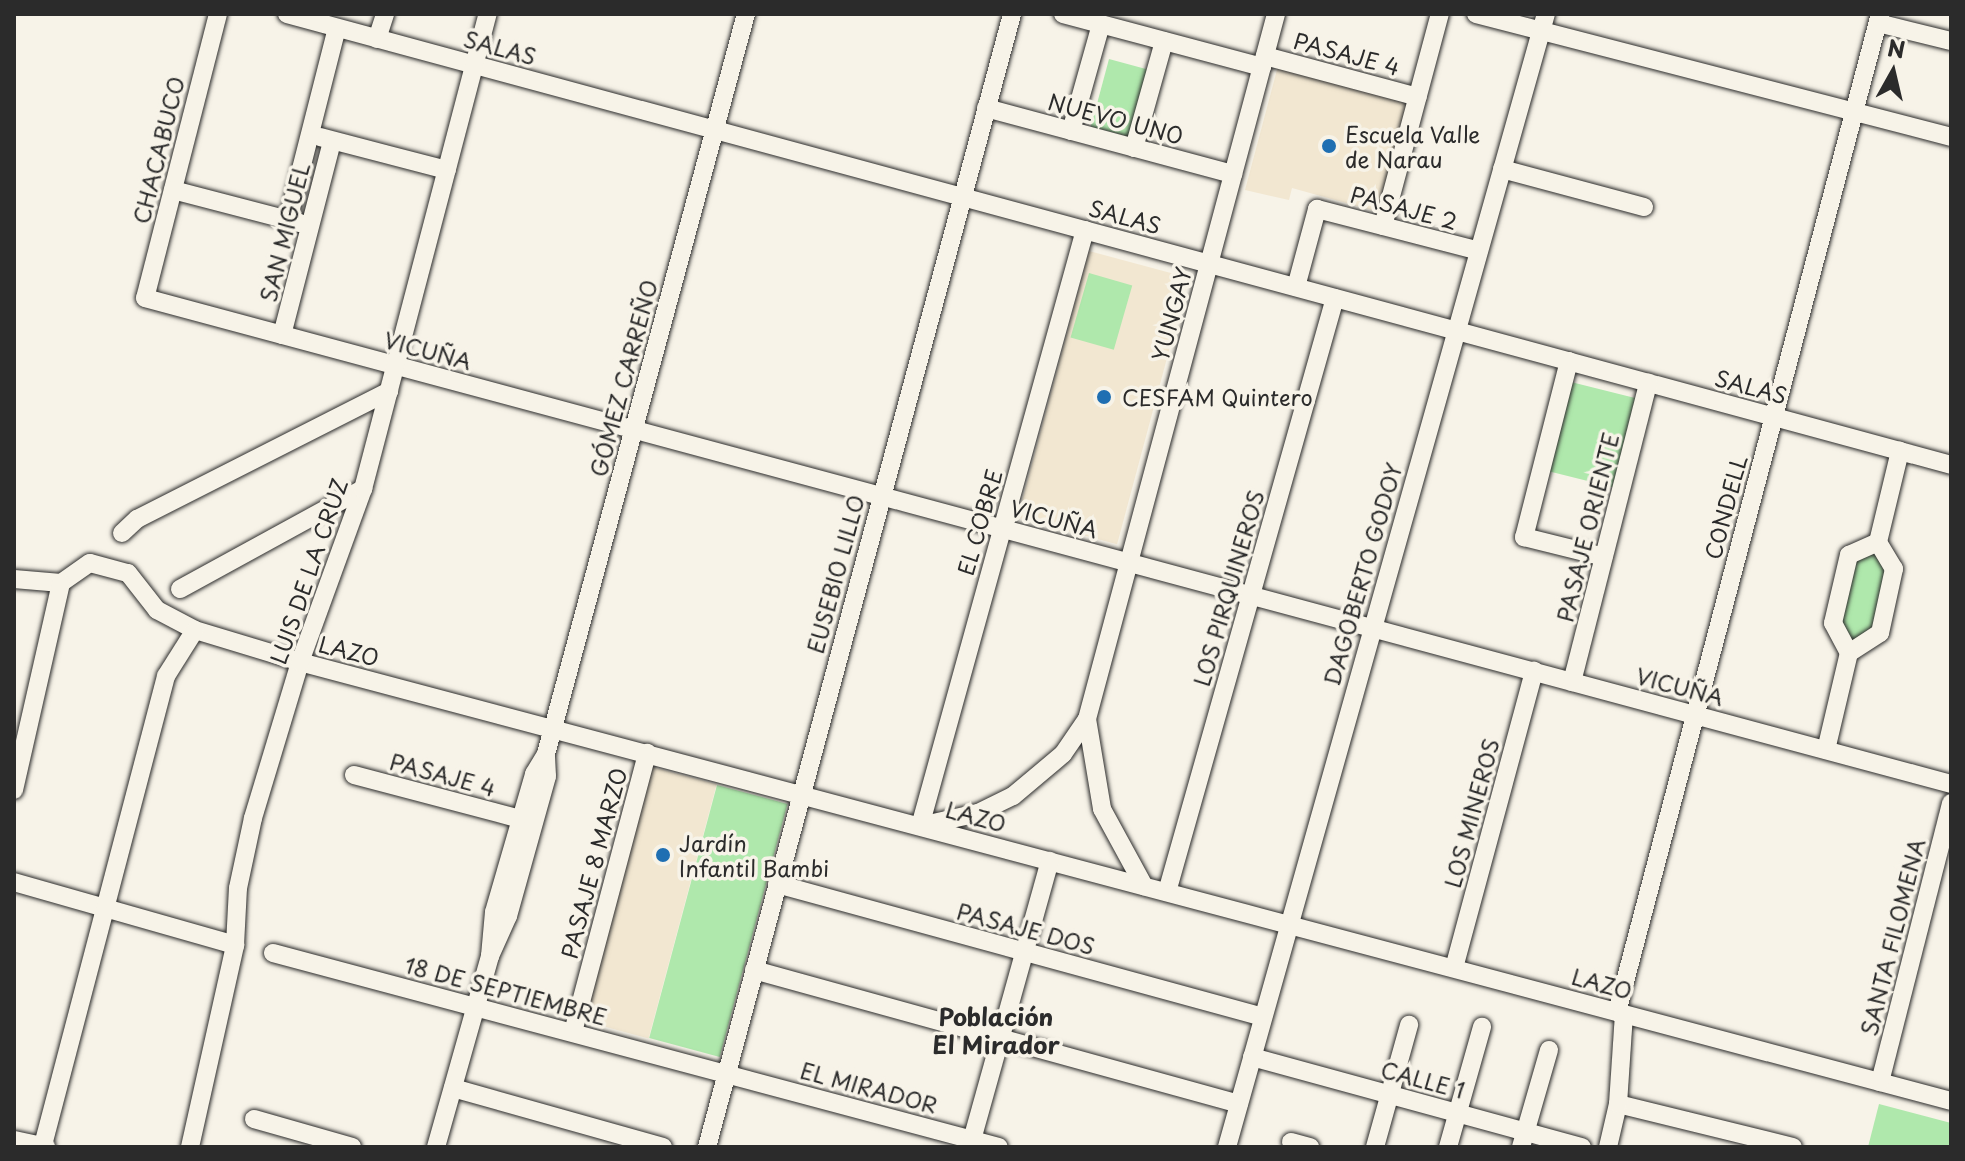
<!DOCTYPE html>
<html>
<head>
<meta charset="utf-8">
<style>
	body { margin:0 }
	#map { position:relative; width:1965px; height:1161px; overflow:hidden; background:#f7f3e8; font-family:"Playpen Sans",sans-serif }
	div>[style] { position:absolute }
	.built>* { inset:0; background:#f2e7d1; transform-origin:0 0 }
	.green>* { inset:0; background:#afe8ac; transform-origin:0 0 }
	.roads { filter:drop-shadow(0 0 2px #2b2b2b) drop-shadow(0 0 2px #2b2b2b) }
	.minor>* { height:18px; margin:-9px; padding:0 9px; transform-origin:9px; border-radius:9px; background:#f7f3e8 }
	.dots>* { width:22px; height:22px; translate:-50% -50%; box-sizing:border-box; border:4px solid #f7f3e8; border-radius:50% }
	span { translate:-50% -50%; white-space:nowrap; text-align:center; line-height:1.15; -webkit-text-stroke:7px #f7f3e8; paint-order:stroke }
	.street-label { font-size:22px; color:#2b2b2b }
	.poi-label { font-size:22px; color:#2b2b2b }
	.left { translate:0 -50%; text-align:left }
	.neighbourhood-label { font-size:24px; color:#2b2b2b; font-weight:700 }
	.frame { position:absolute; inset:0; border:16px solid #2b2b2b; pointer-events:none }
	.north { position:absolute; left:1853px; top:32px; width:80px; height:80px; -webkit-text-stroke:6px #f7f3e8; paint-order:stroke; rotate:8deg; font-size:22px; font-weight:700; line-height:32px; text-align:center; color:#2b2b2b }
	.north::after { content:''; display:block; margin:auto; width:28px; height:36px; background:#2b2b2b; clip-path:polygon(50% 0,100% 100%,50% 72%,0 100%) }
</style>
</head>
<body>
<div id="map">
	<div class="built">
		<i style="clip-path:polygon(1278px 66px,1412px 105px,1382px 213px,1292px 188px,1289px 200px,1245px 190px)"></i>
		<i style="left:1089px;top:251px;width:103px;height:276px;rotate:15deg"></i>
		<i style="left:652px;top:767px;width:67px;height:263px;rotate:15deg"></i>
	</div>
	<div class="green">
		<i style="left:1109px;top:59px;width:43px;height:70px;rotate:15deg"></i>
		<i style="left:1089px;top:273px;width:45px;height:67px;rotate:16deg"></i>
		<i style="left:1571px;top:382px;width:66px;height:92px;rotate:14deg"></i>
		<i style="clip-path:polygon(1877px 550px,1888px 569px,1875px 632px,1855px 644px,1838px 619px,1854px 559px)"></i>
		<i style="left:717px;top:785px;width:73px;height:262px;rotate:15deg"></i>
		<i style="clip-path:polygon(1879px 1104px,1951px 1123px,1951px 1147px,1868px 1147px)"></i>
	</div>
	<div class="roads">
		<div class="minor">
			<i style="left:218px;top:14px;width:293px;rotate:104.4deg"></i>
			<i style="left:145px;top:298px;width:1870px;rotate:15.06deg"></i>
			<i style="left:287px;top:14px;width:1724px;rotate:15.16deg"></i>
			<i style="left:1063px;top:14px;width:206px;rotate:14.9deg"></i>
			<i style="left:1476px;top:14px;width:491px;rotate:14.5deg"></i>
			<i style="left:1878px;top:23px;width:75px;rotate:13.9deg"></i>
			<i style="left:377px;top:39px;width:26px;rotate:-72deg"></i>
			<i style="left:1265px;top:56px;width:158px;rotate:15deg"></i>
			<i style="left:986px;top:108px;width:256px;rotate:15deg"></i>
			<i style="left:1071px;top:131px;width:111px;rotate:-74.3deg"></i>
			<i style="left:320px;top:137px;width:131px;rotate:14.6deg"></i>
			<i style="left:1134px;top:148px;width:111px;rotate:-74.3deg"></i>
			<i style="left:1502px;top:169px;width:147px;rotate:15deg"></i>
			<i style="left:173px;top:190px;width:131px;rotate:14.6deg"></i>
			<i style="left:288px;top:220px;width:198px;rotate:-75.7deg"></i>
			<i style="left:1383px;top:226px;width:220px;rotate:-75deg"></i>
			<i style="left:1085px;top:230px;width:618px;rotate:105.47deg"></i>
			<i style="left:920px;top:826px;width:59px;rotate:-12.6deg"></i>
			<i style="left:978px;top:813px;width:39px;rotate:-26deg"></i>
			<i style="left:1013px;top:796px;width:65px;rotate:-40deg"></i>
			<i style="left:1063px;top:754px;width:42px;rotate:-55.6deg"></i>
			<i style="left:1087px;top:719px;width:730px;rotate:-74.99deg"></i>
			<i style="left:1296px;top:287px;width:81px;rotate:-74.9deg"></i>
			<i style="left:1317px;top:209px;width:167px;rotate:14.5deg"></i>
			<i style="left:282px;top:335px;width:200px;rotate:-75.5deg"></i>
			<i style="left:1569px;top:361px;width:182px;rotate:104.3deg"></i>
			<i style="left:1524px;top:537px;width:82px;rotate:14deg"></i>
			<i style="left:122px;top:533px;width:21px;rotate:-43deg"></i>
			<i style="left:137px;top:519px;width:283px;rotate:-26.9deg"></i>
			<i style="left:14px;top:579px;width:47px;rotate:4.9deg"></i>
			<i style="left:61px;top:583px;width:35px;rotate:-35deg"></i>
			<i style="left:90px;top:563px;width:39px;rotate:15deg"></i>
			<i style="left:128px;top:573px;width:47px;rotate:51.9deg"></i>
			<i style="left:157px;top:610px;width:43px;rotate:27.8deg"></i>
			<i style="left:195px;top:630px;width:110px;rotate:16.9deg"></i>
			<i style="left:300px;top:662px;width:1708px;rotate:14.89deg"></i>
			<i style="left:180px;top:589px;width:209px;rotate:-28.7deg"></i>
			<i style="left:1849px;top:653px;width:37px;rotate:-33deg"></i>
			<i style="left:1880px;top:633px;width:66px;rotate:-77.7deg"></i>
			<i style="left:1894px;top:569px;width:31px;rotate:-121deg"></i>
			<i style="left:1878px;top:542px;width:94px;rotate:-76.4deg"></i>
			<i style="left:1572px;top:682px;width:309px;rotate:-75.7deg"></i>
			<i style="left:1087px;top:719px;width:91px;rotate:80.5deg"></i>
			<i style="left:1102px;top:809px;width:88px;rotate:61.4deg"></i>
			<i style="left:1826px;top:750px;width:100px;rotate:-76.7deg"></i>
			<i style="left:1849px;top:653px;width:34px;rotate:-118deg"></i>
			<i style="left:1833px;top:623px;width:70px;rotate:-76.8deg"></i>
			<i style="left:1849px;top:555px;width:32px;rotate:-24deg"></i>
			<i style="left:354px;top:775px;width:172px;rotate:14.8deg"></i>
			<i style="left:14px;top:790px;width:212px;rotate:-77.2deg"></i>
			<i style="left:14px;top:882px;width:230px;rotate:15.9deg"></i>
			<i style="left:777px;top:884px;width:504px;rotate:15.3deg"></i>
			<i style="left:1167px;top:892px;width:617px;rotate:-74.21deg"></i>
			<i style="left:273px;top:953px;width:751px;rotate:14.96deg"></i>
			<i style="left:490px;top:956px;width:44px;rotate:-84.8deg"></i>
			<i style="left:494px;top:912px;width:144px;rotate:-73.8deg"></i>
			<i style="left:534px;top:774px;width:23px;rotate:-59deg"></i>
			<i style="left:546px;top:754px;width:767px;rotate:-74.88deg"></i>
			<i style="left:1454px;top:968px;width:308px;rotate:-74.9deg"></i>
			<i style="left:754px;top:970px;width:503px;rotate:15.44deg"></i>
			<i style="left:1617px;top:1012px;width:1032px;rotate:-75.24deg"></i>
			<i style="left:573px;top:1032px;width:289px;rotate:-75.1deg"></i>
			<i style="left:1252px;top:1057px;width:342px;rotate:15.3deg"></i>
			<i style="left:1880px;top:1082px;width:288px;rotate:-75.7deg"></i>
			<i style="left:453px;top:1088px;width:218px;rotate:15.7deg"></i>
			<i style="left:1618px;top:1104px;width:180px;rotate:13.8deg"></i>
			<i style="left:254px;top:1119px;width:102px;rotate:15.9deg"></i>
			<i style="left:14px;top:1140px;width:33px;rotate:12deg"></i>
			<i style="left:1291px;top:1142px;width:20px;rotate:15deg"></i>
			<i style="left:43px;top:1145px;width:485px;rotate:-75.3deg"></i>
			<i style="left:166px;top:676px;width:54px;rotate:-57.8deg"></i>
			<i style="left:190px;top:1147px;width:207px;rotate:-77.4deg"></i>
			<i style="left:235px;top:945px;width:57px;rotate:-87deg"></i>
			<i style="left:238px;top:888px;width:72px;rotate:-77.9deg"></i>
			<i style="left:253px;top:818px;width:163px;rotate:-73.2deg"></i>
			<i style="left:300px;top:662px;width:184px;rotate:-70deg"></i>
			<i style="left:363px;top:489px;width:491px;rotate:-75.3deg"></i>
			<i style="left:436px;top:1147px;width:198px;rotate:-74.2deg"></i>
			<i style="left:490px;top:956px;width:44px;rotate:-65.8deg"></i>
			<i style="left:508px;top:916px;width:145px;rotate:-74.4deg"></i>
			<i style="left:547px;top:776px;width:22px;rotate:-93deg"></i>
			<i style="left:707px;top:1147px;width:1173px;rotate:-74.93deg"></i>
			<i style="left:970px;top:1147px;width:297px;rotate:-74.4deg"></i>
			<i style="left:1227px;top:1147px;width:1177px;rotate:-74.28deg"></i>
			<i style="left:1375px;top:1147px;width:127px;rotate:-74.4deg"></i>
			<i style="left:1448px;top:1147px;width:125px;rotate:-74.2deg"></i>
			<i style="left:1521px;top:1147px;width:101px;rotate:-73.9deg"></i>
			<i style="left:1608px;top:1147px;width:44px;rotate:-76.9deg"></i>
			<i style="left:1618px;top:1104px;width:90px;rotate:-86.2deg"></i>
		</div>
	</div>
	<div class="dots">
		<i style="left:1329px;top:146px;background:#1f6fb2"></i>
		<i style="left:1104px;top:397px;background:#1f6fb2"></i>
		<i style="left:663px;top:855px;background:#1f6fb2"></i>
	</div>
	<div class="street-label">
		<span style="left:500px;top:47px;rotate:15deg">SALAS</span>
		<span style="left:1347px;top:53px;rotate:15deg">PASAJE 4</span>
		<span style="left:1116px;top:118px;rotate:15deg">NUEVO UNO</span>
		<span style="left:158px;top:150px;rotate:-76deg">CHACABUCO</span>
		<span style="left:1404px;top:207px;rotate:15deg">PASAJE 2</span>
		<span style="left:1125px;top:216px;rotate:15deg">SALAS</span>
		<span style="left:284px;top:232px;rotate:-76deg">SAN MIGUEL</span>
		<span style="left:1171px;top:314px;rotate:-75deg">YUNGAY</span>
		<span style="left:428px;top:350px;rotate:15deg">VICUÑA</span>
		<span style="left:623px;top:378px;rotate:-75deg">GÓMEZ CARREÑO</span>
		<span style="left:1751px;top:386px;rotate:15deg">SALAS</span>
		<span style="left:1725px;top:507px;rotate:-75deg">CONDELL</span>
		<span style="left:1054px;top:518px;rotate:15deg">VICUÑA</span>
		<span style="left:979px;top:522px;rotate:-74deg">EL COBRE</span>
		<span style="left:1587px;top:527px;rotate:-76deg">PASAJE ORIENTE</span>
		<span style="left:308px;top:571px;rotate:-71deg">LUIS DE LA CRUZ</span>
		<span style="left:835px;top:574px;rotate:-75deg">EUSEBIO LILLO</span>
		<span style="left:1362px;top:574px;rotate:-74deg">DAGOBERTO GODOY</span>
		<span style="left:1228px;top:588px;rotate:-74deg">LOS PIRQUINEROS</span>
		<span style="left:349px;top:650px;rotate:14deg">LAZO</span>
		<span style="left:1680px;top:686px;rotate:15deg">VICUÑA</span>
		<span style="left:443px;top:774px;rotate:15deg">PASAJE 4</span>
		<span style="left:1471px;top:813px;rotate:-75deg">LOS MINEROS</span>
		<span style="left:976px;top:816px;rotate:15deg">LAZO</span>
		<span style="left:593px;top:863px;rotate:-75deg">PASAJE 8 MARZO</span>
		<span style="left:1026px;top:928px;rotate:15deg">PASAJE DOS</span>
		<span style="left:1892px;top:937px;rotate:-76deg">SANTA FILOMENA</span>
		<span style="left:1602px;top:983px;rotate:15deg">LAZO</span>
		<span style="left:506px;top:990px;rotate:15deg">18 DE SEPTIEMBRE</span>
		<span style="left:1423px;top:1079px;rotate:15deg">CALLE 1</span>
		<span style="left:869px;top:1087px;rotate:15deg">EL MIRADOR</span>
	</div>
	<div class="poi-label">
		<span class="left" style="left:1345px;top:146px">Escuela Valle<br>de Narau</span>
		<span class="left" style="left:1122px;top:397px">CESFAM Quintero</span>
		<span class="left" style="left:679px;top:855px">Jardín<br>Infantil Bambi</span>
	</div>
	<div class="neighbourhood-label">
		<span style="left:996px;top:1031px">Población<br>El Mirador</span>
	</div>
	<div class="frame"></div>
	<div class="north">N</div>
</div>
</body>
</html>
